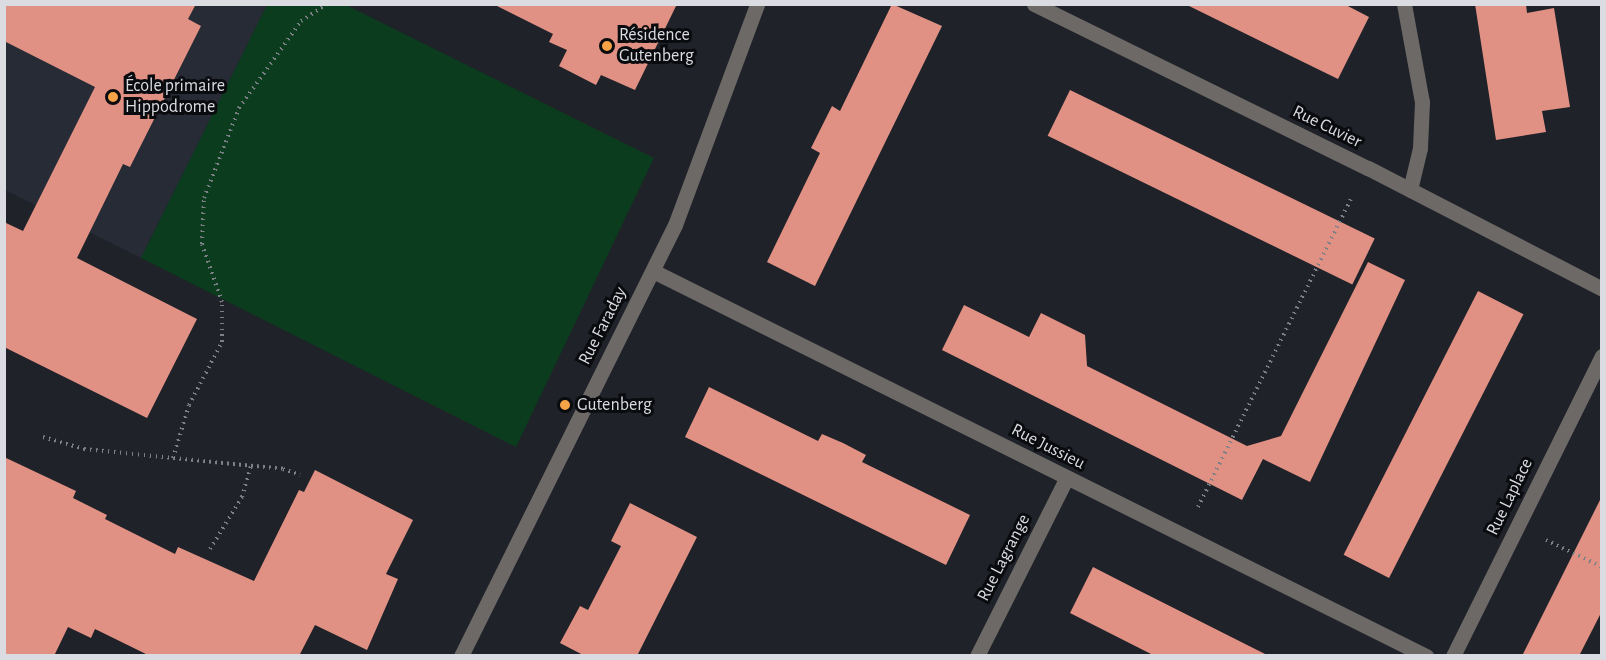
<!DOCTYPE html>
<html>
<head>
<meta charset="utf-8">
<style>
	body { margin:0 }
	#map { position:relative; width:1606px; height:660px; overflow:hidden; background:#1f2229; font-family:"Alegreya Sans",sans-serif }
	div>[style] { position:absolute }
	.built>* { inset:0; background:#262b36 }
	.green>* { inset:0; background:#0b3c1d }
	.building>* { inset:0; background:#e19183; transform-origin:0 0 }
	.path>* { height:4px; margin-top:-2px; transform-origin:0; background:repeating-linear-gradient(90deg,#7d8086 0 1.5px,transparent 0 6px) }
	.minor>* { height:15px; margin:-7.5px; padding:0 7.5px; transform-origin:7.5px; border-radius:7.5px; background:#6d6966 }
	.dots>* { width:16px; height:16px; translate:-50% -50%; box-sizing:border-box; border:3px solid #0a0b0e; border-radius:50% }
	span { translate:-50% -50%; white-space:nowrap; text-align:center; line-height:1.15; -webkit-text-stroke:6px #0a0b0e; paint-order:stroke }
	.poi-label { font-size:18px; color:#dadce1 }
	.left { translate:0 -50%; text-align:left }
	.street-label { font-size:18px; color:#dadce1 }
	.frame { position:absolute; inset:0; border:6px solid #dadce1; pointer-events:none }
</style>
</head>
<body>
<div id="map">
	<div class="built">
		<i style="clip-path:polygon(4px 5px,267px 5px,141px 258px,5px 190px)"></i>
	</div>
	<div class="green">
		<i style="clip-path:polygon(267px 5px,346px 5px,654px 158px,516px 447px,141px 258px)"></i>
	</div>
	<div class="building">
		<i style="clip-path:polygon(4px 4px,196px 4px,188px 19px,201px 26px,130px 167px,123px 164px,77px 258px,197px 319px,147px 418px,4px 347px,4px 222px,23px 231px,95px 87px,4px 41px)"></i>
		<i style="clip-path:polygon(493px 4px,677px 4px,635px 90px,601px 75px,596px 85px,559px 66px,567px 50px,549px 42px,553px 34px)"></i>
		<i style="clip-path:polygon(892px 4px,942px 26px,815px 286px,767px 262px,820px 153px,811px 148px,832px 106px,840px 111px)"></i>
		<i style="clip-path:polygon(1185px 4px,1344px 4px,1369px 17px,1338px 79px)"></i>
		<i style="clip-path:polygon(1475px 4px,1526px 4px,1527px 13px,1554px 8px,1570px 107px,1542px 111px,1546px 132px,1496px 140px)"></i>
		<i style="left:1070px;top:90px;width:339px;height:51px;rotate:26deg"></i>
		<i style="clip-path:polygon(1368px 262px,1405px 280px,1310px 482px,1263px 459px,1242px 500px,942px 350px,964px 305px,1029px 337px,1041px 313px,1085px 335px,1087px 366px,1247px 446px,1281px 436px)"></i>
		<i style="left:1478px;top:291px;width:51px;height:296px;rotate:27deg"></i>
		<i style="clip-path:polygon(709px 387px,818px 441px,822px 434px,843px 443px,866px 455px,862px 462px,970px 515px,946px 565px,685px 437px)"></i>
		<i style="clip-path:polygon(4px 457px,76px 491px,73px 498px,107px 515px,105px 519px,175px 554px,178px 547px,254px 581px,299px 490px,304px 492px,315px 470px,413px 520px,386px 574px,398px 579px,367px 650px,315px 625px,299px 656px,150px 656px,95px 629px,91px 638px,68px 627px,54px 656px,4px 656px)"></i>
		<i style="clip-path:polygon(1602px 496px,1602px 611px,1579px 656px,1522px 656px)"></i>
		<i style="clip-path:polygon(630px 503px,697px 537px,637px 656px,585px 656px,560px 643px,580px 606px,588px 610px,621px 546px,611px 541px)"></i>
		<i style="clip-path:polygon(1093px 567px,1136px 589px,1269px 656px,1155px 656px,1070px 613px)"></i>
	</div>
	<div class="path">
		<i style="left:43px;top:437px;width:43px;rotate:16.3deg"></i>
		<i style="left:84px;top:449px;width:200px;rotate:5.7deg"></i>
		<i style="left:283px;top:469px;width:18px;rotate:19deg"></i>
		<i style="left:173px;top:458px;width:55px;rotate:-73.2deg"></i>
		<i style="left:189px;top:405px;width:71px;rotate:-62.4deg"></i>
		<i style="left:222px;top:342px;width:40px;rotate:-90deg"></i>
		<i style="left:222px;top:302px;width:61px;rotate:-109deg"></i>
		<i style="left:202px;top:244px;width:46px;rotate:-87.5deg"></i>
		<i style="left:204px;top:198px;width:97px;rotate:-68.7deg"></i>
		<i style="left:239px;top:108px;width:107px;rotate:-54.5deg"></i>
		<i style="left:301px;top:21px;width:31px;rotate:-33deg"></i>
		<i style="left:1198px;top:507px;width:346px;rotate:-63.6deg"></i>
		<i style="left:1546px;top:540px;width:62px;rotate:25.7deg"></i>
		<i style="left:210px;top:549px;width:61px;rotate:-58.4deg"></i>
		<i style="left:242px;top:497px;width:32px;rotate:-74deg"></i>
	</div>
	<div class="minor">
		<i style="left:1034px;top:4px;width:372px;rotate:26.2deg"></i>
		<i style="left:1368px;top:168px;width:263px;rotate:27.3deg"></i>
		<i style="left:1404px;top:4px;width:100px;rotate:79.6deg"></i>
		<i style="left:1422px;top:102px;width:46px;rotate:92.5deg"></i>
		<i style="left:1420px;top:148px;width:43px;rotate:103.4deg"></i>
		<i style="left:653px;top:271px;width:864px;rotate:26.48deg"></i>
		<i style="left:461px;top:656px;width:481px;rotate:-63.6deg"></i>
		<i style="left:675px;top:225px;width:236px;rotate:-69.6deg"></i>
		<i style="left:977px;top:656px;width:198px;rotate:-63.3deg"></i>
		<i style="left:1453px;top:656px;width:335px;rotate:-63.6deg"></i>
	</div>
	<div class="dots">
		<i style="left:607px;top:46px;background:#f6a247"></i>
		<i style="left:113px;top:97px;background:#f6a247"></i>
		<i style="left:565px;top:405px;background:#f6a247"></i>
	</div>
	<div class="poi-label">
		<span class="left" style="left:619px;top:46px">Résidence<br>Gutenberg</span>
		<span class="left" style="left:125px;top:97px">École primaire<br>Hippodrome</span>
		<span class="left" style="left:577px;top:405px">Gutenberg</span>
	</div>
	<div class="street-label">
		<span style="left:1327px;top:127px;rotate:26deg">Rue Cuvier</span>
		<span style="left:603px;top:326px;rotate:-63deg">Rue Faraday</span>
		<span style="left:1048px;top:447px;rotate:27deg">Rue Jussieu</span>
		<span style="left:1510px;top:497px;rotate:-64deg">Rue Laplace</span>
		<span style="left:1004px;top:558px;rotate:-63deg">Rue Lagrange</span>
	</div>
	<div class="frame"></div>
</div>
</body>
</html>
